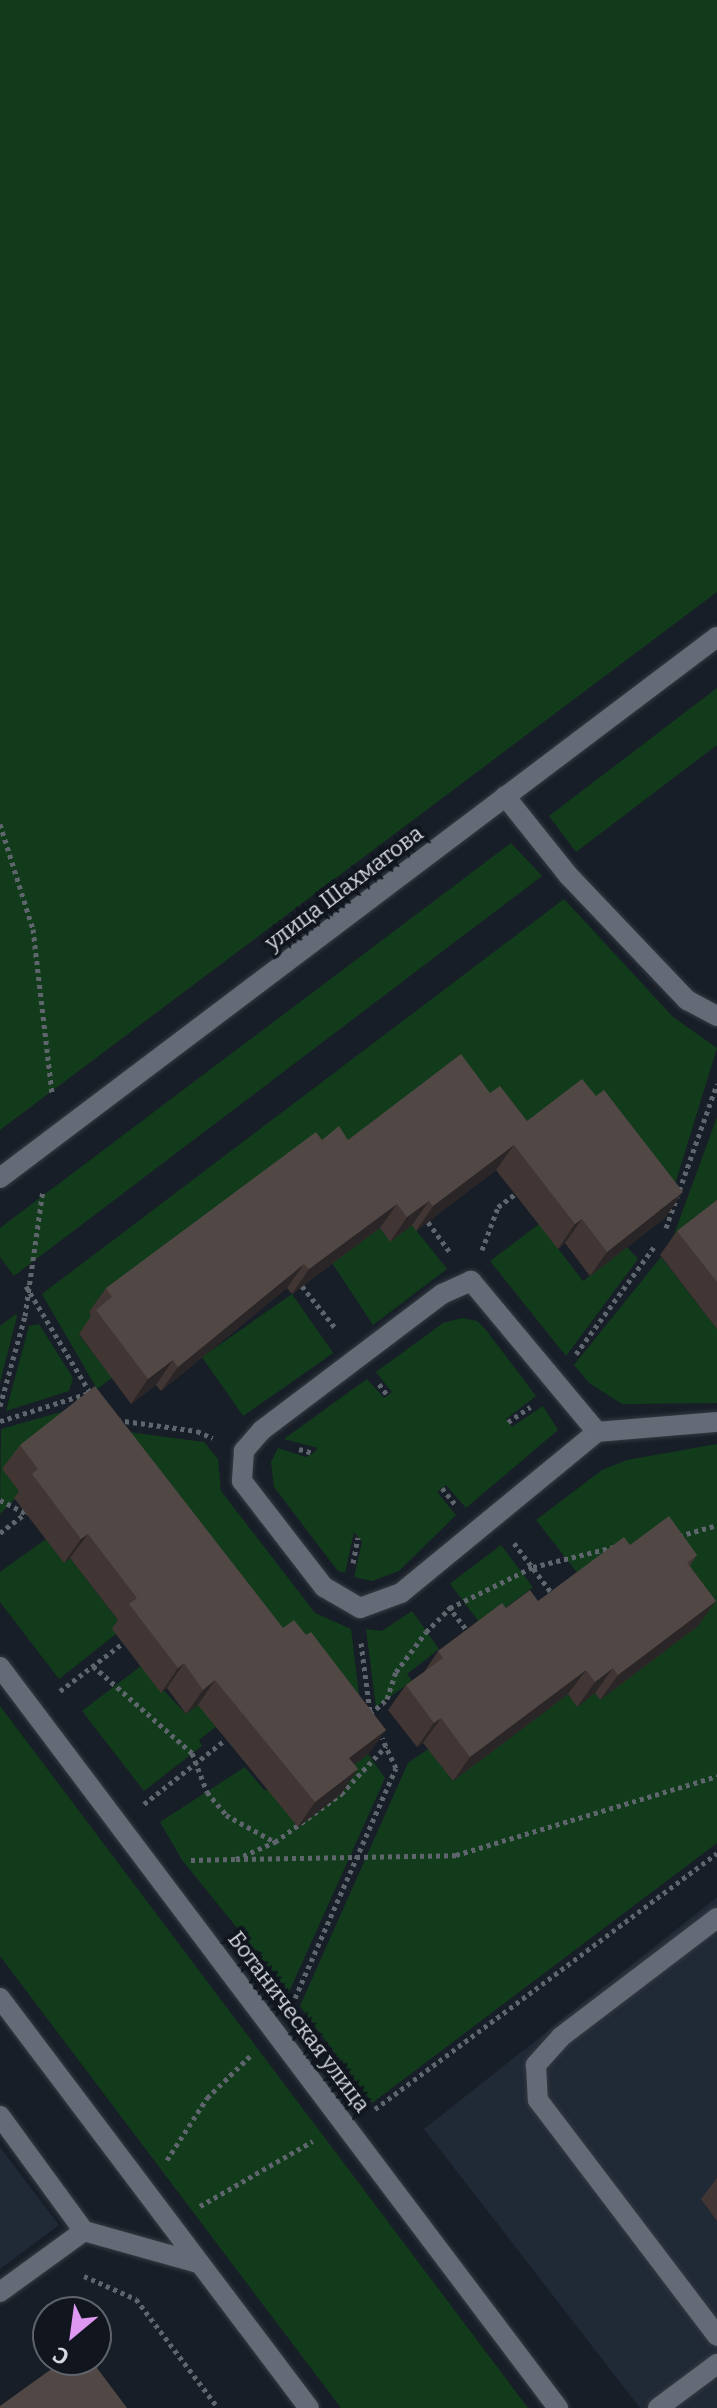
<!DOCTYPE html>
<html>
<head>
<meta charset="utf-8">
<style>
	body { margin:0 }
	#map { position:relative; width:717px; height:2408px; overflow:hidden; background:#181e27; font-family:Bitter,serif }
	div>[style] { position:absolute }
	.built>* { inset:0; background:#202936 }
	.green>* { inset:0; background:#123b1c; transform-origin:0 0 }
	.path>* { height:5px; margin-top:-2.5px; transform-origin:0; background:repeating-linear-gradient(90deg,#5f656c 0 4px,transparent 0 8px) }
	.roads { filter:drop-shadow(0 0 2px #363a42) drop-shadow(0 0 2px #363a42) }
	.minor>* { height:20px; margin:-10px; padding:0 10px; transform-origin:10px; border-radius:10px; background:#646b76 }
	.wall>* { inset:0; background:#413633 }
	.shaded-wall>* { inset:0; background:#2a2526 }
	.building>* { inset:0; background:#514845 }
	span { translate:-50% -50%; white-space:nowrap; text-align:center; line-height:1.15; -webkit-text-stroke:7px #10151e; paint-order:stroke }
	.street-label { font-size:22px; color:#d5d9df }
	.north { position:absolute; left:32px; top:2296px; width:80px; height:80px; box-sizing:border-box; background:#10151e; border:2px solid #5f636b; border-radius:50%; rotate:209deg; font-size:22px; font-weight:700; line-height:32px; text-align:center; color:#d5d9df }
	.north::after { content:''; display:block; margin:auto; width:28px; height:36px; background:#de98f2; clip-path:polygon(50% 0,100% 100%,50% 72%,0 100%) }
</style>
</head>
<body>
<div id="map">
	<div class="built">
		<i style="clip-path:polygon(717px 1897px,717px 2408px,640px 2408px,424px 2129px)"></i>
		<i style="clip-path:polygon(0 2147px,59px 2225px,0 2269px)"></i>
	</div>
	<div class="green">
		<i style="clip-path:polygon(0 0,717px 0,717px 592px,0 1130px)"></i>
		<i style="clip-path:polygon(717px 688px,717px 745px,576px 852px,549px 816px)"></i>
		<i style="clip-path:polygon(511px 843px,542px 876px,14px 1276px,0 1257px,0 1228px)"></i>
		<i style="clip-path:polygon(564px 899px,673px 1017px,717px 1048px,668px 1207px,510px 1146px,89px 1312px,95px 1322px,79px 1335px,112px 1378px,97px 1389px,42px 1294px)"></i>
		<i style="clip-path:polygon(717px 1117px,717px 1211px,673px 1237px)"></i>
		<i style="clip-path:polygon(539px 1224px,583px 1281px,627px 1247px,638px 1259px,566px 1356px,490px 1261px)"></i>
		<i style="clip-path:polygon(412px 1225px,447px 1269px,373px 1325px,332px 1263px,379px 1227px,390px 1241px)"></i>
		<i style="clip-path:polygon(661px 1257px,717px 1329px,717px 1403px,622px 1404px,589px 1383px,574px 1365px)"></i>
		<i style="left:292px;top:1294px;width:72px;height:110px;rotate:55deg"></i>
		<i style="clip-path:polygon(16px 1314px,17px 1316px,0 1383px,0 1326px)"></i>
		<i style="clip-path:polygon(462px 1318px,477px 1321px,486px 1330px,536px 1396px,506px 1419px,512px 1427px,543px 1406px,558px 1430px,466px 1508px,446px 1485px,437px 1492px,456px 1515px,399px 1571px,372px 1581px,354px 1577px,362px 1542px,354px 1532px,345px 1573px,338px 1571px,274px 1487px,271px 1462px,278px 1448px,306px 1457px,313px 1453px,318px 1448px,284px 1439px,367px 1379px,384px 1398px,392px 1392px,376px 1372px,443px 1323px)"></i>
		<i style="clip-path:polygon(39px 1324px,73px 1378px,69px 1391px,6px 1411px,29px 1326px)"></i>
		<i style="clip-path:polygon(75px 1408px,3px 1470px,21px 1493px,0 1514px,1px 1429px)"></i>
		<i style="clip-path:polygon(91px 1427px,204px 1442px,218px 1459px,221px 1491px,315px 1613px,351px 1629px,362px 1719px)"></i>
		<i style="clip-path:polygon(717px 1444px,717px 1843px,372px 2103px,300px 2006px,408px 1763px,428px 1749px,453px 1781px,568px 1694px,577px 1707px,595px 1693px,600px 1700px,583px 1580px,536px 1520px,602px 1470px,627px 1460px)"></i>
		<i style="clip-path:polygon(46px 1539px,64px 1563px,70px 1558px,120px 1623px,116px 1634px,59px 1679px,0 1602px,0 1572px)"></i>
		<i style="left:501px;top:1545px;width:53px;height:64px;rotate:53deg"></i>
		<i style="clip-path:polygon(412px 1611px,439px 1649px,407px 1674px,412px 1681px,376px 1707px,366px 1629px,382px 1631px)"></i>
		<i style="clip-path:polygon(141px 1666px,186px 1714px,205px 1699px,222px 1722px,199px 1740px,202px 1746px,144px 1791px,82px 1711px)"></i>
		<i style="clip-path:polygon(0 1706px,528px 2408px,341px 2408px,0 1956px)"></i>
		<i style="clip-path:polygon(368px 1754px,385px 1778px,289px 1992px,182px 1860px,160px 1822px,245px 1767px,264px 1790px,332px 1782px)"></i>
	</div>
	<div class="path">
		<i style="left:0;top:824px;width:110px;rotate:72.6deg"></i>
		<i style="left:33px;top:929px;width:165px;rotate:83.4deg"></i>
		<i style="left:428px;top:1222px;width:36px;rotate:54deg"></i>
		<i style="left:666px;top:1228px;width:153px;rotate:-70.5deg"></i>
		<i style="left:482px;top:1250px;width:46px;rotate:-69.6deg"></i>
		<i style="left:498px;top:1207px;width:21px;rotate:-37deg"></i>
		<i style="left:26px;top:1286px;width:126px;rotate:59deg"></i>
		<i style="left:302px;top:1286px;width:55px;rotate:51.7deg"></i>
		<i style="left:576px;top:1354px;width:132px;rotate:-53.9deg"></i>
		<i style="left:379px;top:1384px;width:15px;rotate:53deg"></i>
		<i style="left:0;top:1406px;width:93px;rotate:-74.5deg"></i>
		<i style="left:25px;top:1316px;width:127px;rotate:-81.9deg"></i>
		<i style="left:117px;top:1420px;width:81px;rotate:7.8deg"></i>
		<i style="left:197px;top:1431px;width:17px;rotate:24deg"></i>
		<i style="left:0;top:1421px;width:93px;rotate:-17.5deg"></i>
		<i style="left:508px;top:1422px;width:27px;rotate:-34deg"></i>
		<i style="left:299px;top:1449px;width:15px;rotate:16deg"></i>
		<i style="left:442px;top:1488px;width:22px;rotate:51deg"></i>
		<i style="left:0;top:1500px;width:29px;rotate:27deg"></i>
		<i style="left:0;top:1533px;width:33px;rotate:-38deg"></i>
		<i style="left:679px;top:1536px;width:40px;rotate:-16deg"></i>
		<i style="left:514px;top:1543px;width:66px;rotate:53deg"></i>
		<i style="left:353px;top:1563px;width:26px;rotate:-79deg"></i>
		<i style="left:448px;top:1606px;width:34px;rotate:52deg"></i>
		<i style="left:361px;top:1643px;width:70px;rotate:82.6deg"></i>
		<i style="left:93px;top:1666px;width:132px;rotate:41.3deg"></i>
		<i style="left:192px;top:1753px;width:42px;rotate:69deg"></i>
		<i style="left:207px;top:1792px;width:30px;rotate:50deg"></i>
		<i style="left:226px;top:1815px;width:56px;rotate:28.9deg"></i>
		<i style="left:275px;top:1842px;width:82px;rotate:-36deg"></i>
		<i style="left:341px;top:1794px;width:66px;rotate:-46.8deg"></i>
		<i style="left:60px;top:1691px;width:79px;rotate:-37.3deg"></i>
		<i style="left:370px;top:1714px;width:23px;rotate:-41deg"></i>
		<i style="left:387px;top:1699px;width:28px;rotate:-72deg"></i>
		<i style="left:396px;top:1672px;width:50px;rotate:-53.1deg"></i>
		<i style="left:426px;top:1632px;width:34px;rotate:-45deg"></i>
		<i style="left:450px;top:1608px;width:93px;rotate:-26.3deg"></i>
		<i style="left:533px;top:1567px;width:83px;rotate:-13.9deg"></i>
		<i style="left:144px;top:1804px;width:103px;rotate:-38.3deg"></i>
		<i style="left:236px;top:1859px;width:220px;rotate:-1deg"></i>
		<i style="left:456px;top:1855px;width:273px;rotate:-16.8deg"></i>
		<i style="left:191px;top:1860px;width:45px;rotate:-1.3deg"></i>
		<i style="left:236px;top:1859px;width:43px;rotate:-23.6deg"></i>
		<i style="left:295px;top:1998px;width:251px;rotate:-66.3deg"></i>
		<i style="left:396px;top:1768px;width:33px;rotate:-115deg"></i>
		<i style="left:375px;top:2109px;width:427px;rotate:-36.8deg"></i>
		<i style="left:167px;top:2160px;width:74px;rotate:-57.2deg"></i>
		<i style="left:207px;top:2098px;width:60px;rotate:-44.3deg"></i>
		<i style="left:200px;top:2206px;width:130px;rotate:-29.9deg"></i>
		<i style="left:84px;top:2276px;width:57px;rotate:23.9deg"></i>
		<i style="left:136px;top:2299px;width:136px;rotate:53deg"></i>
	</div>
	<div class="roads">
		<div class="minor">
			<i style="left:505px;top:796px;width:101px;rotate:51.4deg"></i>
			<i style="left:568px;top:875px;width:173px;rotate:46.4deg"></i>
			<i style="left:687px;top:1000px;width:34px;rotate:28deg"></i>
			<i style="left:0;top:1178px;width:898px;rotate:-37.04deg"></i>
			<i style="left:597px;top:1432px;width:197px;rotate:-129.8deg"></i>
			<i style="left:471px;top:1281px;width:32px;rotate:156deg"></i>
			<i style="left:442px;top:1294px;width:226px;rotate:142.9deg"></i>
			<i style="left:262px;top:1430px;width:28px;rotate:131deg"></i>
			<i style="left:244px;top:1451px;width:30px;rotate:94deg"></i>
			<i style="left:242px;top:1481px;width:134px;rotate:52.3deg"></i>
			<i style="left:324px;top:1587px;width:42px;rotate:30.3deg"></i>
			<i style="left:360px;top:1608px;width:44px;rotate:-20.1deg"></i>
			<i style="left:401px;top:1593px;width:254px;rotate:-39.4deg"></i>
			<i style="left:597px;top:1432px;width:120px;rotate:-4.8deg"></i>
			<i style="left:0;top:1667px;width:928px;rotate:53.02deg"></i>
			<i style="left:717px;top:1918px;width:196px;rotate:142.7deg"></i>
			<i style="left:561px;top:2037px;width:38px;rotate:132deg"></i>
			<i style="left:536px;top:2065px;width:35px;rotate:87deg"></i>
			<i style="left:538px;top:2100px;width:296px;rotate:52.8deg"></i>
			<i style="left:0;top:1998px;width:513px;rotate:53deg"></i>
			<i style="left:0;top:2116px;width:142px;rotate:53.9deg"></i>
			<i style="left:84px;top:2231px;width:118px;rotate:15.7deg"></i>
			<i style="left:0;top:2292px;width:104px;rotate:-36deg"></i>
			<i style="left:658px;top:2408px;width:74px;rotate:-36.7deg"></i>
		</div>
	</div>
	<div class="wall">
		<i style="clip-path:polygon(490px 1093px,527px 1121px,666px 1217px,590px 1276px,565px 1243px,558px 1249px,496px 1170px,416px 1231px,412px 1225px,390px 1242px,380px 1228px,292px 1294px,287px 1288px,161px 1391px,156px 1385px,131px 1404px,79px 1334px,91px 1316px,89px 1312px,106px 1288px,322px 1140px,348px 1140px)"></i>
		<i style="clip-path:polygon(717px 1200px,717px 1329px,660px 1255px,677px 1231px)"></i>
		<i style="clip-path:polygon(20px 1445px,283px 1628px,386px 1730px,368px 1754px,354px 1765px,341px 1794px,298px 1827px,198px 1705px,186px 1714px,167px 1688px,161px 1693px,112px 1629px,118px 1620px,70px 1558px,64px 1563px,14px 1498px,19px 1491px,2px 1469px)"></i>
		<i style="clip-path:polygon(630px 1545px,697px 1555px,690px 1566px,716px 1601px,698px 1626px,600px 1700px,595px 1693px,577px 1707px,568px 1694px,453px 1781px,423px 1743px,417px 1747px,388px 1710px,406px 1685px,424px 1672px,438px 1651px,506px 1608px,538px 1601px)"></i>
		<i style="clip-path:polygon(717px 2178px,717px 2221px,701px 2199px)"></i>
	</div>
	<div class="shaded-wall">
		<i style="clip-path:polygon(514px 1145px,496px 1170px,416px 1231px,433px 1206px)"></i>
		<i style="clip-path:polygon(683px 1192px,666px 1217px,590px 1276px,607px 1252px)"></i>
		<i style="clip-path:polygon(429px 1201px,412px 1225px,390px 1242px,407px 1217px)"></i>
		<i style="clip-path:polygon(397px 1204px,380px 1228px,292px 1294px,309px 1269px)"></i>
		<i style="clip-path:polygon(582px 1219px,565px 1243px,558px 1249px,575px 1224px)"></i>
		<i style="clip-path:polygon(304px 1264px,287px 1288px,161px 1391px,178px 1367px)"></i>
		<i style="clip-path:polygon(173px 1360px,156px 1385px,131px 1404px,148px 1379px)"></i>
		<i style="clip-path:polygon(88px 1534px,70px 1558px,64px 1563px,81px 1539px)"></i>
		<i style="clip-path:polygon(716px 1601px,698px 1626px,600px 1700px,618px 1675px)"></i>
		<i style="clip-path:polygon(184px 1663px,167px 1688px,161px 1693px,178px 1668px)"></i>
		<i style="clip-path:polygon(613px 1668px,595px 1693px,577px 1707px,595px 1682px)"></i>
		<i style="clip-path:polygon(586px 1670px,568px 1694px,453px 1781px,470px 1757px)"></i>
		<i style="clip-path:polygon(215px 1680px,198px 1705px,186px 1714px,203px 1690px)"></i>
		<i style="clip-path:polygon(441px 1718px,423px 1743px,417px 1747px,434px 1723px)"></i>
		<i style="clip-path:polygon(386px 1730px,368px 1754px,332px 1782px,349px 1758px)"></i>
		<i style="clip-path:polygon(358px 1769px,341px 1794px,298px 1827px,315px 1802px)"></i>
	</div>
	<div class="building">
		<i style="clip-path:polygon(461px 1054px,490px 1093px,500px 1086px,527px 1121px,582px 1079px,596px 1096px,604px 1090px,683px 1192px,607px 1252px,582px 1219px,575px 1224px,514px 1145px,433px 1206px,429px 1201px,407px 1217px,397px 1204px,309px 1269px,304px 1264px,178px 1367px,173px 1360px,148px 1379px,96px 1310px,112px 1297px,106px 1288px,316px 1132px,322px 1140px,339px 1126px,348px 1140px)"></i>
		<i style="clip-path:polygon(717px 1200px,717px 1282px,677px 1231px)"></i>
		<i style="clip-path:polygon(95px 1386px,283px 1628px,294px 1620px,306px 1635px,311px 1632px,386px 1730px,349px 1758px,358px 1769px,315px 1802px,215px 1680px,203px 1690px,184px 1663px,178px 1668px,129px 1604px,137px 1598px,88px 1534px,81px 1539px,32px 1474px,38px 1469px,20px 1445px)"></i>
		<i style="clip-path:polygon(669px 1516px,697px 1555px,687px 1563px,716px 1601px,618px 1675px,613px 1668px,595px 1682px,586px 1670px,470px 1757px,441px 1718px,434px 1723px,406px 1685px,443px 1658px,438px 1651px,502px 1603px,506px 1608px,530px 1590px,538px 1601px,624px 1537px,630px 1545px)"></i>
		<i style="clip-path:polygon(64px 2360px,91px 2360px,127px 2408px,0 2408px,0 2406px)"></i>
	</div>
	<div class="street-label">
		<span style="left:344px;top:888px;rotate:-37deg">улица Шахматова</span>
		<span style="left:299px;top:2022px;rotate:53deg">Ботаническая улица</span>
	</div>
	<div class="north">С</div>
</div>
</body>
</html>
